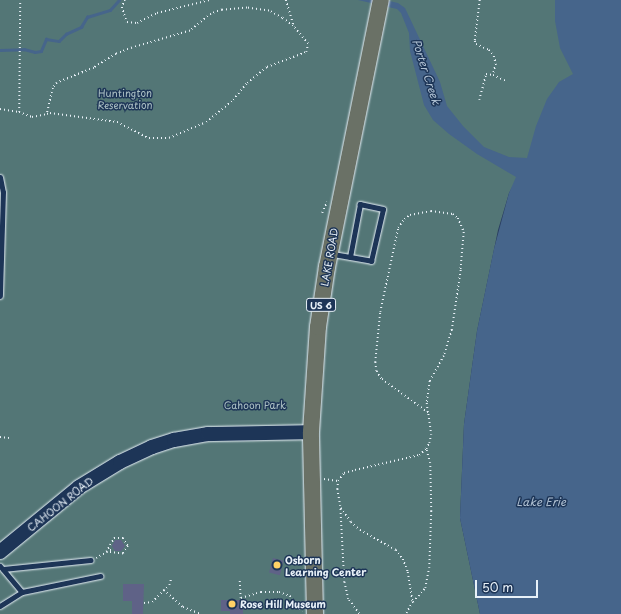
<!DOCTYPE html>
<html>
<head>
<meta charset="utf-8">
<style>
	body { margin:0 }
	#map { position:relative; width:621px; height:614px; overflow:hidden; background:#2a3e61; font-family:"Playpen Sans",sans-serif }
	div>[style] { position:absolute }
	.green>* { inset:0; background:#537676 }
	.water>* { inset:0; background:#46658b }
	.stream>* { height:2.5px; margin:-1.25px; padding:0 1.25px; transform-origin:1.25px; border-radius:1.25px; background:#46658b }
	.building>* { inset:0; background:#5f6287; transform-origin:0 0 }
	.path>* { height:1.5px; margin-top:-0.75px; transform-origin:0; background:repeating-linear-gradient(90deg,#e8f1f8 0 1px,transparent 0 4px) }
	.roads { filter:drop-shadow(0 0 1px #e8f1f8) drop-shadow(0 0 1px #e8f1f8) }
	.lane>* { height:5px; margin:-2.5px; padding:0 2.5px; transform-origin:2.5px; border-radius:2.5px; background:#1d3557 }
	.secondary>* { height:14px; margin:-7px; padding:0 7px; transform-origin:7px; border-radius:7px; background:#1d3557 }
	.primary>* { height:16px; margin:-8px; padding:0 8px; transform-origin:8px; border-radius:8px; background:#6a7166 }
	.dots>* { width:11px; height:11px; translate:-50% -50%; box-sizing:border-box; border:2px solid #1d3557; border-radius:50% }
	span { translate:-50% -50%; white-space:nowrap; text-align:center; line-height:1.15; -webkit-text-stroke:3px #1d3557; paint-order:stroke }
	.shield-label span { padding:1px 3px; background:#1d3557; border:1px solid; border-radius:3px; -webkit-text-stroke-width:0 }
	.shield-label { font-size:9px; color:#e8f1f8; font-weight:700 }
	.park-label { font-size:10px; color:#acc0c4 }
	.street-label { font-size:10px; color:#e8f1f8 }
	.poi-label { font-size:10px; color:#e8f1f8; font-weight:700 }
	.left { translate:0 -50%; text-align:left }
	.water-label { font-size:11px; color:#afc0d2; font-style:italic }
	.scale { position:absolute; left:475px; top:580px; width:63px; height:18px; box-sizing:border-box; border:2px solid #e8f1f8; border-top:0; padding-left:5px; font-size:12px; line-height:14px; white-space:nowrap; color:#e8f1f8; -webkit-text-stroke:3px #1d3557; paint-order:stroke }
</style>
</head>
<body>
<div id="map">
	<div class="green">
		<i style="clip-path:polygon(0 0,614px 0,509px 193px,498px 230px,477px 331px,464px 424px,460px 518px,480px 614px,0 614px)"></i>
	</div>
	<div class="water">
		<i style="clip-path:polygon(358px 0,385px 0,398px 3px,405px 8px,440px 82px,447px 106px,463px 126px,484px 147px,509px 157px,527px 158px,536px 126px,547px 99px,559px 82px,573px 74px,560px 48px,555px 21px,555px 0,621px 0,621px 614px,480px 614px,460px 518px,464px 424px,477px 331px,494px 249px,509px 193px,516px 177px,477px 154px,449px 134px,433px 120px,424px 105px,410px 51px,409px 33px,401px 13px,397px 9px)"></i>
	</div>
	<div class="stream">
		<i style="left:0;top:50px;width:24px;rotate:-2deg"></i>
		<i style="left:24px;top:49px;width:11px;rotate:15deg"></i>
		<i style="left:35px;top:52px;width:6px;rotate:-9deg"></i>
		<i style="left:41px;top:51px;width:13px;rotate:-67deg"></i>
		<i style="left:46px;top:39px;width:13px;rotate:9deg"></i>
		<i style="left:59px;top:41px;width:10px;rotate:-45deg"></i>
		<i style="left:66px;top:34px;width:17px;rotate:-25deg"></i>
		<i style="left:81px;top:27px;width:12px;rotate:-59deg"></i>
		<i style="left:87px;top:17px;width:24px;rotate:-17deg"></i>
		<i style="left:110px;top:10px;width:13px;rotate:-48deg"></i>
	</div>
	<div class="building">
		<i style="clip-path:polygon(115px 540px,121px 540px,125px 546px,121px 551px,115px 551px,112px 546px)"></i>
		<i style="left:273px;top:558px;width:11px;height:15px;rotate:15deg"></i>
		<i style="clip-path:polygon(123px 584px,144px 584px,143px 614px,132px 614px,132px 601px,123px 601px)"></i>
		<i style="clip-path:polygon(221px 600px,243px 600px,243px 614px,230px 614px,230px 611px,221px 611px)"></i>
	</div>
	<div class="path">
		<i style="left:125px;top:0;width:8px;rotate:113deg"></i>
		<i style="left:122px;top:7px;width:16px;rotate:72deg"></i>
		<i style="left:127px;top:22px;width:10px;rotate:6deg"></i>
		<i style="left:137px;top:23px;width:22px;rotate:-27deg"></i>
		<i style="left:157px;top:13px;width:55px;rotate:-13.8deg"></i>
		<i style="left:286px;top:0;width:28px;rotate:73deg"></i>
		<i style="left:480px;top:0;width:41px;rotate:97deg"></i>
		<i style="left:475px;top:41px;width:3px;rotate:72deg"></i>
		<i style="left:476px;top:44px;width:14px;rotate:25deg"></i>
		<i style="left:489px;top:50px;width:8px;rotate:50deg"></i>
		<i style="left:494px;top:56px;width:8px;rotate:76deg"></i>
		<i style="left:496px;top:64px;width:11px;rotate:105deg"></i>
		<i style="left:493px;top:75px;width:14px;rotate:25deg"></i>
		<i style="left:479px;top:100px;width:27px;rotate:-75deg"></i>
		<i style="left:486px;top:74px;width:7px;rotate:8deg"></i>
		<i style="left:0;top:109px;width:19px;rotate:9deg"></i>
		<i style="left:19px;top:112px;width:14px;rotate:21deg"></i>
		<i style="left:32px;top:117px;width:15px;rotate:-11deg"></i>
		<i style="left:47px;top:114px;width:3px;rotate:-18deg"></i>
		<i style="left:50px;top:113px;width:68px;rotate:7.7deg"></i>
		<i style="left:117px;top:122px;width:36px;rotate:27deg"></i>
		<i style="left:149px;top:138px;width:20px"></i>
		<i style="left:169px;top:138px;width:40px;rotate:-23.4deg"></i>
		<i style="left:206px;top:122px;width:35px;rotate:-39deg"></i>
		<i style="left:233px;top:100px;width:22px;rotate:-51deg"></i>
		<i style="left:247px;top:83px;width:26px;rotate:-39deg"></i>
		<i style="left:267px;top:67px;width:42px;rotate:-21deg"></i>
		<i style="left:306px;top:52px;width:8px;rotate:-76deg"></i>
		<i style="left:308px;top:44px;width:23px;rotate:-130deg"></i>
		<i style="left:293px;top:26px;width:14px;rotate:-144deg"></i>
		<i style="left:282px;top:18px;width:15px;rotate:-152deg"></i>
		<i style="left:269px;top:11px;width:22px;rotate:-172deg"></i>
		<i style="left:247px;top:8px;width:25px;rotate:175deg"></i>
		<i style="left:222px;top:10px;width:12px;rotate:160deg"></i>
		<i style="left:211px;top:14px;width:27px;rotate:141deg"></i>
		<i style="left:190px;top:31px;width:60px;rotate:163.7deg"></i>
		<i style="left:132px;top:48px;width:17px;rotate:159deg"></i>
		<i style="left:116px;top:54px;width:26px;rotate:148deg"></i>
		<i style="left:94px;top:68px;width:40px;rotate:158deg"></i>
		<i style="left:57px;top:83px;width:6px;rotate:129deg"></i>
		<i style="left:53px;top:88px;width:27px;rotate:103deg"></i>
		<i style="left:19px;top:112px;width:112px;rotate:-89.5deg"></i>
		<i style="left:431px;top:211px;width:22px;rotate:8deg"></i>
		<i style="left:453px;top:214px;width:6px;rotate:39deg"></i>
		<i style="left:458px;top:218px;width:15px;rotate:67deg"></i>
		<i style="left:464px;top:232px;width:38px;rotate:95deg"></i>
		<i style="left:461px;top:270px;width:61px;rotate:98.5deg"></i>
		<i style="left:452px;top:330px;width:27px;rotate:107deg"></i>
		<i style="left:444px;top:356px;width:29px;rotate:119deg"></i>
		<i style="left:430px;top:381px;width:22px;rotate:98deg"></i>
		<i style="left:427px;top:403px;width:10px;rotate:84deg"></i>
		<i style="left:428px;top:413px;width:58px;rotate:-144.1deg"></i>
		<i style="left:381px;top:379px;width:9px;rotate:-122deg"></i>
		<i style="left:376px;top:371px;width:9px;rotate:-96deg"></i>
		<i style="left:375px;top:362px;width:50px;rotate:-84.3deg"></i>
		<i style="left:380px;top:312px;width:86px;rotate:-77.9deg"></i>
		<i style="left:398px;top:228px;width:11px;rotate:-56deg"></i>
		<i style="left:404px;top:219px;width:7px;rotate:-34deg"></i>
		<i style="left:410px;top:215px;width:21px;rotate:-11deg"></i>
		<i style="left:322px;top:213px;width:12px;rotate:-66deg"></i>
		<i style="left:0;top:437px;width:9px;rotate:6deg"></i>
		<i style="left:324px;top:479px;width:14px;rotate:8deg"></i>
		<i style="left:341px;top:508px;width:17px;rotate:54deg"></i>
		<i style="left:351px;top:522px;width:12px;rotate:42deg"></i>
		<i style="left:360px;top:530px;width:41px;rotate:29.1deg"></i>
		<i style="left:396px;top:550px;width:11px;rotate:52deg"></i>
		<i style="left:403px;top:559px;width:14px;rotate:69deg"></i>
		<i style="left:408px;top:572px;width:30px;rotate:81deg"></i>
		<i style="left:413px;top:602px;width:14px;rotate:120deg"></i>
		<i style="left:114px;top:538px;width:9px"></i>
		<i style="left:123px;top:538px;width:9px;rotate:58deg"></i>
		<i style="left:128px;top:546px;width:9px;rotate:122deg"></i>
		<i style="left:123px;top:554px;width:17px;rotate:-173deg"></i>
		<i style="left:106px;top:552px;width:16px;rotate:-60deg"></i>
		<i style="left:96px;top:558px;width:18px;rotate:-29deg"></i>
		<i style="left:240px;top:581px;width:17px;rotate:87deg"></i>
		<i style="left:241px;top:598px;width:21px;rotate:-17deg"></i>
		<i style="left:261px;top:592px;width:18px"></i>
		<i style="left:279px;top:592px;width:12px;rotate:20deg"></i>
		<i style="left:290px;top:596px;width:16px;rotate:55deg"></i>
		<i style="left:299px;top:609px;width:4px;rotate:27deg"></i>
		<i style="left:164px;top:590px;width:25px;rotate:42deg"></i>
		<i style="left:183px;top:607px;width:18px;rotate:22deg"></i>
		<i style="left:413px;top:602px;width:18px;rotate:-49deg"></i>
		<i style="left:425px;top:588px;width:20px;rotate:-79deg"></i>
		<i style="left:429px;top:568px;width:57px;rotate:-88deg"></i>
		<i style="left:431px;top:511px;width:48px;rotate:-91.2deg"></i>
		<i style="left:430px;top:463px;width:15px;rotate:-106deg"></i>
		<i style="left:144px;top:603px;width:8px;rotate:-7deg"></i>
		<i style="left:152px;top:602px;width:24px;rotate:-45deg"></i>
		<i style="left:169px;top:585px;width:6px;rotate:-72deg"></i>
		<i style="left:359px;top:614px;width:19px;rotate:-126deg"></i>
		<i style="left:348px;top:599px;width:17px;rotate:-103deg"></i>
		<i style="left:344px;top:582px;width:76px;rotate:-93deg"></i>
		<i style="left:340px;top:506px;width:17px;rotate:-100deg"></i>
		<i style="left:337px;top:489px;width:8px;rotate:-83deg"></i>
		<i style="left:338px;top:481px;width:10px;rotate:-53deg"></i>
		<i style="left:344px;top:473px;width:11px;rotate:-15deg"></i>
		<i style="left:355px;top:470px;width:66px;rotate:-13.2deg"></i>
		<i style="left:419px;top:455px;width:9px;rotate:-41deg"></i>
		<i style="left:426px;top:449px;width:7px;rotate:-63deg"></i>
		<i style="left:429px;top:443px;width:8px;rotate:-76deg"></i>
		<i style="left:431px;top:435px;width:22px;rotate:-98deg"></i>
	</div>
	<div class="roads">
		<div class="lane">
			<i style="left:0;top:177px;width:15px;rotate:79deg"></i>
			<i style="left:3px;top:192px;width:104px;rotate:91.7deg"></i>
			<i style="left:333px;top:254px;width:39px;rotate:10deg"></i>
			<i style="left:371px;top:261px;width:53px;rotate:-77deg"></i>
			<i style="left:383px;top:209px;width:24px;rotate:-168deg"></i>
			<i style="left:360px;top:204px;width:54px;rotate:100.7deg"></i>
			<i style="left:0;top:566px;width:34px;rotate:50deg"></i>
			<i style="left:22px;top:592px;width:26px;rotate:148deg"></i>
			<i style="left:3px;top:569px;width:88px;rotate:-5.8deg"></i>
			<i style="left:22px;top:592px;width:80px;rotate:-11.6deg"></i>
		</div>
		<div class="secondary">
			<i style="left:0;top:552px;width:102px;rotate:-39.4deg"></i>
			<i style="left:79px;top:487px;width:48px;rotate:-31.4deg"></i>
			<i style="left:120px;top:462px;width:35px;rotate:-25deg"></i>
			<i style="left:152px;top:447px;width:23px;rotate:-18deg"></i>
			<i style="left:174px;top:440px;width:35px;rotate:-10deg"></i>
			<i style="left:208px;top:434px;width:103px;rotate:-1.1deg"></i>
		</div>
		<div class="primary">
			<i style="left:315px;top:614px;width:182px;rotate:-91.3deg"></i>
			<i style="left:311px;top:432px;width:105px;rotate:-86.2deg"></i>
			<i style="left:318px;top:327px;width:61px;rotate:-81.5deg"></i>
			<i style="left:327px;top:267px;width:272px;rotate:-78.6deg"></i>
		</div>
	</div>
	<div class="dots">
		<i style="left:277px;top:565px;background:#ffd166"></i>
		<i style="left:232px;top:604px;background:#ffd166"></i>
	</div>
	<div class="shield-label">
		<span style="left:321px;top:305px">US 6</span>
	</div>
	<div class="park-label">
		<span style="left:125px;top:98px">Huntington<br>Reservation</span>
		<span style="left:255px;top:405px">Cahoon Park</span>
	</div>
	<div class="street-label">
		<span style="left:329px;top:257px;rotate:-80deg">LAKE ROAD</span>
		<span style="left:60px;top:504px;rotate:-38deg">CAHOON ROAD</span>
	</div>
	<div class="poi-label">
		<span class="left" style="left:285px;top:565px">Osborn<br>Learning Center</span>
		<span class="left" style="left:240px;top:604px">Rose Hill Museum</span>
	</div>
	<div class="water-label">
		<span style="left:426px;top:72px;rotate:72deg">Porter Creek</span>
		<span style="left:541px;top:502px">Lake Erie</span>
	</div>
	<div class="scale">50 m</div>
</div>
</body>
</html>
